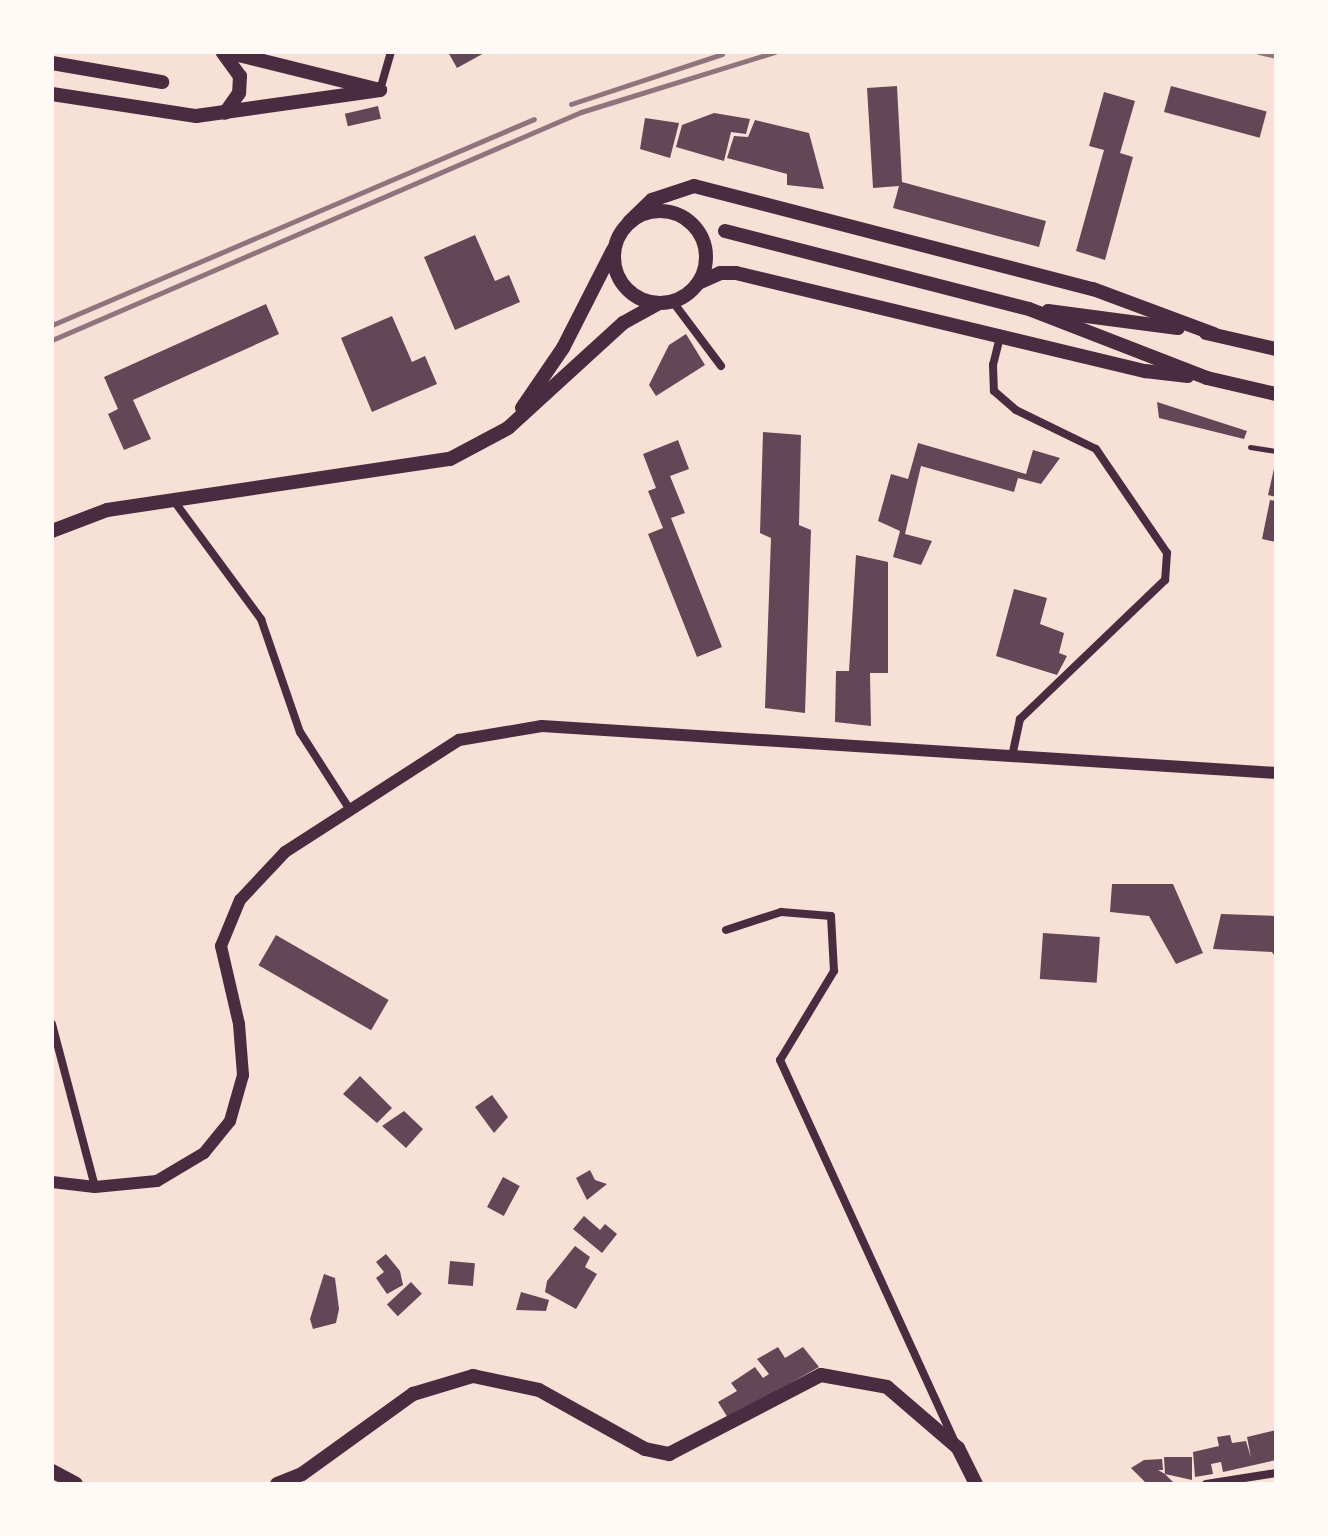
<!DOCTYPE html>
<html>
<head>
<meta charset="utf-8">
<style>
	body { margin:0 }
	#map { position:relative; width:1328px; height:1536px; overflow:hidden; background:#f7e1d7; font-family:"Varela Round",sans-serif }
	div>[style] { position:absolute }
	.building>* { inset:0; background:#644757; transform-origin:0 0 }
	.service>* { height:5px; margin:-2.5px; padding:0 2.5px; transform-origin:2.5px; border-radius:2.5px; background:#4a2c40 }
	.minor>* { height:8px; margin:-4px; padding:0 4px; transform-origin:4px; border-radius:4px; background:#4a2c40 }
	.tertiary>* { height:12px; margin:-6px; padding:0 6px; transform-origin:6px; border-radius:6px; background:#4a2c40 }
	.secondary>* { height:14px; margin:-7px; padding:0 7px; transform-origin:7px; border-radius:7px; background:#4a2c40 }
	.secondary>.ring { margin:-7px; padding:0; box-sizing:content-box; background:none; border:14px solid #4a2c40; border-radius:50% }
	.rail>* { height:5px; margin:-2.5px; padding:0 2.5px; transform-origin:2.5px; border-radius:2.5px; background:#8f747c }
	span { translate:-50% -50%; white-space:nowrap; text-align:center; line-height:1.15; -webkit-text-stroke:7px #fffaf5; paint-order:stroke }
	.frame { position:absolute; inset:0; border:54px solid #fffaf5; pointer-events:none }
</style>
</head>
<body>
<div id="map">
	<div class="building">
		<i style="clip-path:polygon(448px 52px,486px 52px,457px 68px)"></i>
		<i style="clip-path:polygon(897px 86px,902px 182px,1046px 221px,1039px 247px,893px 208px,899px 186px,873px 188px,867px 88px)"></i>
		<i style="left:1171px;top:86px;width:99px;height:27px;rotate:15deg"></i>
		<i style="clip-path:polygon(1104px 92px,1135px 101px,1120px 153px,1133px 157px,1105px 260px,1076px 251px,1104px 150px,1089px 146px)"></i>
		<i style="left:378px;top:106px;width:13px;height:34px;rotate:77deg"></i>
		<i style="clip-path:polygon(714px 113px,750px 119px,746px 134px,731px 132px,724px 161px,676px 147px,682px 125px)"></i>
		<i style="clip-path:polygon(645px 118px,679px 123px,670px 158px,640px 149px)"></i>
		<i style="clip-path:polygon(755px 120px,809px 133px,824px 189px,787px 185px,787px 174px,727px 158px,734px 136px,748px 137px)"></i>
		<i style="clip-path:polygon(475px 235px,495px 281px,509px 275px,520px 302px,455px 330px,424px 257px)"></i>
		<i style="clip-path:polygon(266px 304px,279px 334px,133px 400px,151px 439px,124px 450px,108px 414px,118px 409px,104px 377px)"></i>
		<i style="clip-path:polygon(392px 316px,412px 362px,425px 356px,437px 384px,372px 412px,341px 338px)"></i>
		<i style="clip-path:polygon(686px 334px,705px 365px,656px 396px,649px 385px,669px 345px)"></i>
		<i style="clip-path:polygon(1157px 402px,1247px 431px,1244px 439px,1159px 418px)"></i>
		<i style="clip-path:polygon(763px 432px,801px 435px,799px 525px,811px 530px,805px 713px,765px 708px,771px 538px,760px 533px)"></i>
		<i style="clip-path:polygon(678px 440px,689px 469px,670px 476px,685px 513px,671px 518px,722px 647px,697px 657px,648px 534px,663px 528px,648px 491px,656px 488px,643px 454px)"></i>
		<i style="clip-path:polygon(918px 443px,1026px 474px,1033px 450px,1060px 458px,1041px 484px,1018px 478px,1014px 492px,921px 466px,905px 534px,932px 541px,921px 565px,893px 557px,900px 531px,878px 521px,891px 474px,908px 479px)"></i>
		<i style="clip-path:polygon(1276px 460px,1276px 497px,1268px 495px)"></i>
		<i style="clip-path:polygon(1270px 500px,1276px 501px,1276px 542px,1262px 539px)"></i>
		<i style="clip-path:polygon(856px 555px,888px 562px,888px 673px,870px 673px,871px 726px,835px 722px,836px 671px,849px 671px)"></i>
		<i style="clip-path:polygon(1014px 589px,1047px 598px,1040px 624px,1064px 633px,1059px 653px,1067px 656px,1057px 675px,996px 656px)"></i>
		<i style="clip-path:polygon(1112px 884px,1173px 884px,1203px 953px,1176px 964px,1149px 916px,1110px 912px)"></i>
		<i style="clip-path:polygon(1221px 914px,1276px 916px,1276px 958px,1272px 952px,1213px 949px)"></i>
		<i style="left:1043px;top:933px;width:57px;height:46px;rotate:4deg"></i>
		<i style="left:276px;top:935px;width:130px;height:35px;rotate:30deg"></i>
		<i style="clip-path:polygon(360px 1076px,392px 1108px,377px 1123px,343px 1094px)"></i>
		<i style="clip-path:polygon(492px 1095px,508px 1117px,494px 1133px,475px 1107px)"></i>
		<i style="clip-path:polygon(404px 1111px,423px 1129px,406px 1148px,382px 1126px)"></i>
		<i style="clip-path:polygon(590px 1170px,595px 1180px,607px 1184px,587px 1200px,576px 1178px)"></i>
		<i style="left:503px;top:1177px;width:19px;height:34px;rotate:28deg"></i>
		<i style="clip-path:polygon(584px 1216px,600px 1230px,605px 1224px,617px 1234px,602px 1253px,573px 1229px)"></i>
		<i style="clip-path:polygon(575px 1246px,590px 1257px,585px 1267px,597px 1274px,576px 1309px,545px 1292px,547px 1281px)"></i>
		<i style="clip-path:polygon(386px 1254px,400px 1271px,403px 1285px,387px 1294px,376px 1278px,384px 1272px,376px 1262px)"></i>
		<i style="left:450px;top:1261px;width:25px;height:23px;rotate:5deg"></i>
		<i style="clip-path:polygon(324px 1274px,335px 1278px,339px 1309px,336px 1323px,313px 1329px,310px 1319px)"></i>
		<i style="left:411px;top:1282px;width:16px;height:33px;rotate:47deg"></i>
		<i style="clip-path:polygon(521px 1292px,549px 1300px,546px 1311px,516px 1310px)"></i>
		<i style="clip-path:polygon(778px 1347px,785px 1358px,803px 1347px,819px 1367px,728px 1418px,718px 1402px,737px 1391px,731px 1383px,755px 1367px,763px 1378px,769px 1374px,757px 1359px)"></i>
		<i style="clip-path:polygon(1276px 1430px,1276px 1460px,1223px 1472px,1221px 1462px,1211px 1464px,1213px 1474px,1195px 1477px,1193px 1452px,1219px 1446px,1217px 1437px,1230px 1435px,1232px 1443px,1246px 1441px,1251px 1458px,1247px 1437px)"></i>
		<i style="clip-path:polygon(1164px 1457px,1192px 1457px,1192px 1480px,1165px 1474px,1175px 1484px,1147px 1484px,1131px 1468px,1144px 1460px,1162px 1459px,1163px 1470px,1158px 1470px,1165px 1474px)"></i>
	</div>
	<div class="service">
		<i style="left:1250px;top:447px;width:26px;rotate:9deg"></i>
	</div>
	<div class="minor">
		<i style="left:380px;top:90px;width:40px;rotate:-74deg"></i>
		<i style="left:673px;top:302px;width:80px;rotate:53.1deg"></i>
		<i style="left:1000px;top:337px;width:29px;rotate:104deg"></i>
		<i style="left:993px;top:365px;width:26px;rotate:88deg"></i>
		<i style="left:994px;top:391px;width:29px;rotate:41deg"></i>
		<i style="left:1016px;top:410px;width:89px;rotate:26deg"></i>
		<i style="left:1096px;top:449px;width:126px;rotate:55.7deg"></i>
		<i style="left:1167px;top:553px;width:27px;rotate:94deg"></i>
		<i style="left:1165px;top:580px;width:201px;rotate:136.2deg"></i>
		<i style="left:1020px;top:719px;width:38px;rotate:102deg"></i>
		<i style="left:174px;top:501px;width:147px;rotate:53.6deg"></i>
		<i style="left:261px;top:619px;width:120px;rotate:71deg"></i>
		<i style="left:300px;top:732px;width:93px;rotate:57.3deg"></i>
		<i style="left:726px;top:930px;width:58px;rotate:-18.1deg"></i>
		<i style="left:781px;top:912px;width:50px;rotate:4.6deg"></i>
		<i style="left:831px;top:916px;width:55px;rotate:86.9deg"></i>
		<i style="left:834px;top:971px;width:104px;rotate:121.2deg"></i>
		<i style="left:780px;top:1060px;width:418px;rotate:65.4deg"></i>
		<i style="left:52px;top:1024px;width:169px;rotate:75.2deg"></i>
		<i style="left:1206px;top:1484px;width:71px;rotate:-8.9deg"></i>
	</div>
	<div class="tertiary">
		<i style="left:52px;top:1182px;width:43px;rotate:6.6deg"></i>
		<i style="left:95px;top:1187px;width:62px;rotate:-5.5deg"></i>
		<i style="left:157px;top:1181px;width:55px;rotate:-30.8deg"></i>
		<i style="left:204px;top:1153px;width:41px;rotate:-50.9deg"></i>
		<i style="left:230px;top:1121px;width:48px;rotate:-74.2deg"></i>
		<i style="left:243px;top:1075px;width:51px;rotate:-94.5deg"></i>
		<i style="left:239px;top:1024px;width:80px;rotate:-103deg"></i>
		<i style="left:221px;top:946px;width:50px;rotate:-67.6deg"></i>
		<i style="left:240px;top:900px;width:66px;rotate:-46.8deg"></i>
		<i style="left:285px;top:852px;width:207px;rotate:-32.8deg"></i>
		<i style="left:459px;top:740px;width:84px;rotate:-9.6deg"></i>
		<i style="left:542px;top:726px;width:736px;rotate:3.66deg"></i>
	</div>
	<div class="secondary">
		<i style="left:223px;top:53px;width:29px;rotate:54deg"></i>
		<i style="left:240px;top:76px;width:17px;rotate:93deg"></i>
		<i style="left:239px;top:93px;width:24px;rotate:125deg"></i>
		<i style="left:52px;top:63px;width:112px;rotate:9.8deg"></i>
		<i style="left:52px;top:94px;width:146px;rotate:8.7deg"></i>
		<i style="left:196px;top:116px;width:186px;rotate:-8deg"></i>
		<i style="left:380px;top:90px;width:158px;rotate:-166.1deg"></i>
		<i class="ring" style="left:614px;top:211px;width:78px;height:78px"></i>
		<i style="left:629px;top:222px;width:32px;rotate:-44deg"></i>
		<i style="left:652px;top:200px;width:44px;rotate:-18.4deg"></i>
		<i style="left:694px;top:186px;width:412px;rotate:14.5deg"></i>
		<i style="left:1093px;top:289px;width:129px;rotate:20.4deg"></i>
		<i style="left:725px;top:231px;width:314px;rotate:14.4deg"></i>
		<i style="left:1029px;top:309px;width:191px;rotate:21.2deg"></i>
		<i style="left:1207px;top:378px;width:71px;rotate:13.1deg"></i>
		<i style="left:698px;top:283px;width:24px;rotate:-24deg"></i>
		<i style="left:720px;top:273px;width:16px"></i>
		<i style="left:736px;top:273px;width:421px;rotate:13.5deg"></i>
		<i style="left:1145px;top:371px;width:43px;rotate:6.6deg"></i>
		<i style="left:1048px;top:311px;width:131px;rotate:7.5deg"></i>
		<i style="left:1206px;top:333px;width:72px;rotate:12.9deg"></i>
		<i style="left:522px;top:408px;width:73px;rotate:-55.7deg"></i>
		<i style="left:563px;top:348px;width:110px;rotate:-63deg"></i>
		<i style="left:52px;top:531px;width:59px;rotate:-20.9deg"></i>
		<i style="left:107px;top:510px;width:347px;rotate:-8.5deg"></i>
		<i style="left:450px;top:459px;width:66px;rotate:-28.1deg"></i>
		<i style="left:508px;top:428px;width:156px;rotate:-42.4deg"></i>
		<i style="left:623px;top:323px;width:39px;rotate:-29deg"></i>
		<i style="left:52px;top:1471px;width:27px;rotate:28deg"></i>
		<i style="left:277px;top:1484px;width:27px;rotate:-22deg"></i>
		<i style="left:302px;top:1474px;width:137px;rotate:-35.8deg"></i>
		<i style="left:413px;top:1394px;width:63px;rotate:-16.7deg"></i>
		<i style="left:473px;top:1376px;width:67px;rotate:12deg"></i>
		<i style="left:539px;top:1390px;width:121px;rotate:29.1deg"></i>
		<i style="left:645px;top:1449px;width:25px;rotate:12deg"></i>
		<i style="left:669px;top:1454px;width:171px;rotate:-27.5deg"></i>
		<i style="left:821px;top:1375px;width:67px;rotate:10.3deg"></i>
		<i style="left:887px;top:1387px;width:94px;rotate:40.7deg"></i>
		<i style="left:958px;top:1448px;width:40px;rotate:63.4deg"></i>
	</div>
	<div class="rail">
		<i style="left:1259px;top:52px;width:17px;rotate:13deg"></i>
		<i style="left:571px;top:104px;width:159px;rotate:-18.3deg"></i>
		<i style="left:52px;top:325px;width:524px;rotate:-23.14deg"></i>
		<i style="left:52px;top:340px;width:576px;rotate:-23.32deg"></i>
		<i style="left:581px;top:112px;width:203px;rotate:-17.2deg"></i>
	</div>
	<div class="frame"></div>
</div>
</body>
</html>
